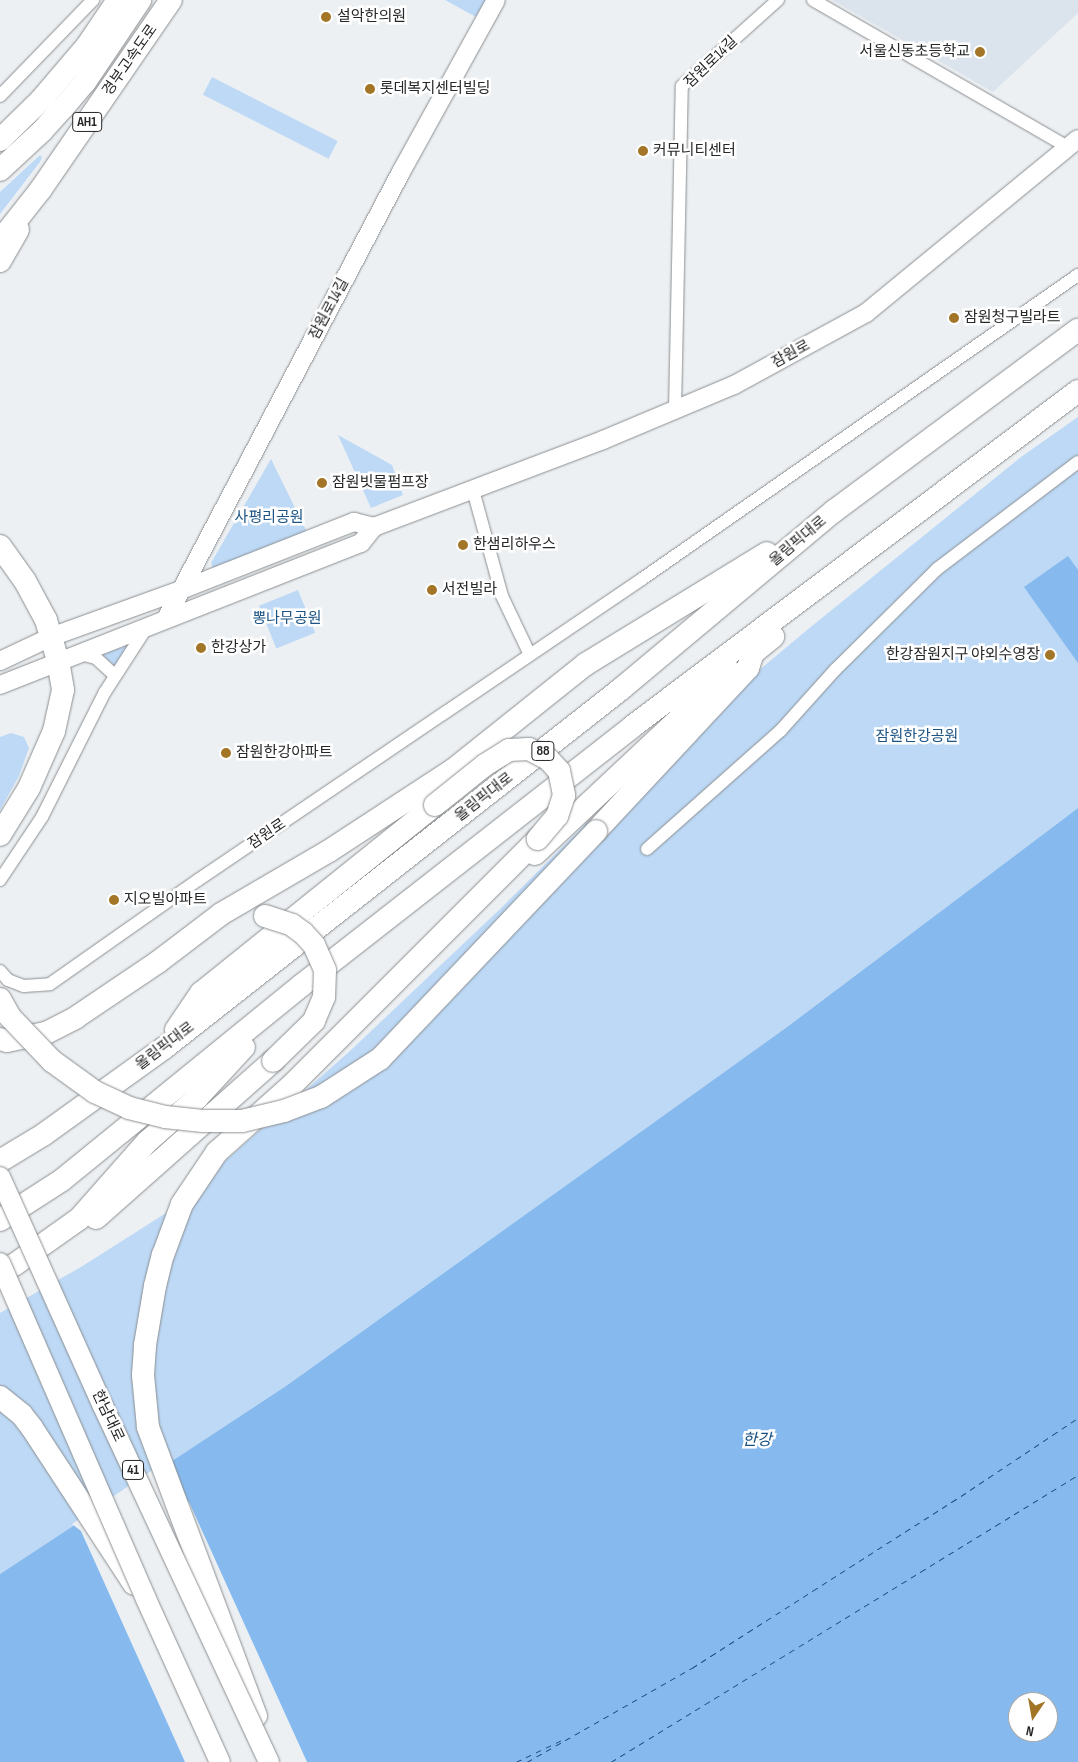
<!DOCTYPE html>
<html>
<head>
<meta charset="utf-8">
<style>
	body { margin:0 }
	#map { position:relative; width:1078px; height:1762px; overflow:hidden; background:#edf0f3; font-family:"Sofia Sans Condensed","Noto Sans KR",sans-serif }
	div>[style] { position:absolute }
	.built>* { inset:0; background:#dbe3ec }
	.green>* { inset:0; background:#bdd9f6; transform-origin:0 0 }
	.water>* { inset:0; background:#86baee }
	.pier>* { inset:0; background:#edf0f3 }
	.ferry>* { height:1px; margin-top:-0.5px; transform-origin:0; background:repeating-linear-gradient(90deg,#174f7f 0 6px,transparent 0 11px) }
	.roads { filter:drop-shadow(0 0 1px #8b8e90) drop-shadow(0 0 1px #8b8e90) }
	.street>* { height:12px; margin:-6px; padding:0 6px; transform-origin:6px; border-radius:6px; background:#fff }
	.secondary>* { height:18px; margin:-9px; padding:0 9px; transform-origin:9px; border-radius:9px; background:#fff }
	.highway>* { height:22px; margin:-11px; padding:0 11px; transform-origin:11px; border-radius:11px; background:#fff }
	.bridges { filter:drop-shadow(0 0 1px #8b8e90) drop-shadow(0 0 1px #8b8e90) }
	.primary-bridge>* { height:20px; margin:-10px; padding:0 10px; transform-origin:10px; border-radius:10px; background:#fff }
	.highway-bridge>* { height:22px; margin:-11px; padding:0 11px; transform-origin:11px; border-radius:11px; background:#fff }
	.dots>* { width:14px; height:14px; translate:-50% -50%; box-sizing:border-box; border:2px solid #fff; border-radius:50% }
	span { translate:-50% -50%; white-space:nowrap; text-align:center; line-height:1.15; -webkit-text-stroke:5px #fff; paint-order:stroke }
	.shield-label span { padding:1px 4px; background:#fff; border:1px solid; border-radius:4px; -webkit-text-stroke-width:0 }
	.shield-label { font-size:14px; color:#262728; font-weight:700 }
	.poi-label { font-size:15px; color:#262728 }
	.left { translate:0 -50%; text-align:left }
	.right { translate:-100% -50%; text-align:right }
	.street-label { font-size:15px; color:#262728 }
	.park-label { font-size:15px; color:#1d5484 }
	.water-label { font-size:16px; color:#174f7f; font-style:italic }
	.north { position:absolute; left:1008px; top:1692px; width:50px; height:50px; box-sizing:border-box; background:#fff; border:1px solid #a8a9a9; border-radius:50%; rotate:192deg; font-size:14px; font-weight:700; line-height:20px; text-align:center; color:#262728 }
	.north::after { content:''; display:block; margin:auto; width:18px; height:22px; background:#a27527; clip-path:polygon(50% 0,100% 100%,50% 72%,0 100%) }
</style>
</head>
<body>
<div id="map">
	<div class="built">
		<i style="clip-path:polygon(832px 0,1078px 0,1078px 13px,993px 92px)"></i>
	</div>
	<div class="green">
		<i style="clip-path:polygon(445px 0,486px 0,476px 17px)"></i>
		<i style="left:212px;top:77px;width:141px;height:20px;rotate:27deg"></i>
		<i style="clip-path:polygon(40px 155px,42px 157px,40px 162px,0 214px,0 192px)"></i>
		<i style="clip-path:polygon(1078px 417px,1078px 808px,787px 1027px,286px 1386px,0 1574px,0 1313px,81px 1267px,166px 1213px,350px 1051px,500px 909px,639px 771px,807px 630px,1021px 457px)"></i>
		<i style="clip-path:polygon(338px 435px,392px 465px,403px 495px,371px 508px)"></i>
		<i style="clip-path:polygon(271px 459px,307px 532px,215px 573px,211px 563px)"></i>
		<i style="left:298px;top:590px;width:46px;height:42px;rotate:68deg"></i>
		<i style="clip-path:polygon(128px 645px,115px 666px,102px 655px)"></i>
		<i style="clip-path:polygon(11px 733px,24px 737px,29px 748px,19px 776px,0 810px,0 737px)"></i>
	</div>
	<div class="water">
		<i style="clip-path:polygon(1068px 556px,1078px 570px,1078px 663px,1024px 587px)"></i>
		<i style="clip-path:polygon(evenodd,1078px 808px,1078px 1762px,0 1762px,0 1574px,286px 1386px,787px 1027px,1078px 808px,1018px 1702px,1048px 1702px,1048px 1732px,1018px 1732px,1018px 1702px)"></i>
	</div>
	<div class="pier">
		<i style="clip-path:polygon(169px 1459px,180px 1498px,189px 1502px,307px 1762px,185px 1762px,81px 1531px,72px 1524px)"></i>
	</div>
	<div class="ferry">
		<i style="left:516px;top:1762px;width:53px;rotate:-25.6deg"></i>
		<i style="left:527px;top:1762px;width:190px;rotate:-29.7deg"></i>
		<i style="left:692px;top:1668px;width:330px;rotate:-32.6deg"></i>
		<i style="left:970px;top:1490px;width:130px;rotate:-33.7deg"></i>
		<i style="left:611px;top:1762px;width:548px;rotate:-31.57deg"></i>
	</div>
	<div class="roads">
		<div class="street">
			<i style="left:813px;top:0;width:294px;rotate:30deg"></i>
			<i style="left:0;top:96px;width:134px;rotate:-45.9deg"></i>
			<i style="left:675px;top:410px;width:324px;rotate:-88.8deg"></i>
			<i style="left:682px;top:86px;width:129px;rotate:-41.9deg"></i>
			<i style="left:473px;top:490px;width:110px;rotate:74.7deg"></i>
			<i style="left:502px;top:596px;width:65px;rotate:64.6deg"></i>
			<i style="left:80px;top:654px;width:16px;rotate:14deg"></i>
			<i style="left:96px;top:658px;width:26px;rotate:43deg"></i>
			<i style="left:647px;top:849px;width:179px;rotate:-41.6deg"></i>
			<i style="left:781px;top:730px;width:81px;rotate:-48deg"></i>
			<i style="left:835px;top:670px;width:144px;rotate:-44.7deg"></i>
			<i style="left:937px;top:569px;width:177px;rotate:-37.2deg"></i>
			<i style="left:0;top:880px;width:76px;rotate:-56.3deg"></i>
			<i style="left:42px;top:817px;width:140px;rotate:-63.3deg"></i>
			<i style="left:105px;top:692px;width:77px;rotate:-57.1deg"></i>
			<i style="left:0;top:971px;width:12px;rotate:48deg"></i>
			<i style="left:8px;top:980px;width:17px;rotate:21deg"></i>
			<i style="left:24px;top:986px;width:26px;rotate:-4deg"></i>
			<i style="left:50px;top:984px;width:181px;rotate:-35.1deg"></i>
			<i style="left:198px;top:880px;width:536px;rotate:-34.13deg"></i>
			<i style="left:642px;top:579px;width:532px;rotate:-34.89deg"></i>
		</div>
		<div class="secondary">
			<i style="left:166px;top:619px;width:505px;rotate:-62.27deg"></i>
			<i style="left:401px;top:172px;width:196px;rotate:-61.1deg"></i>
			<i style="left:0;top:661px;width:56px;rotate:-25.2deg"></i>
			<i style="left:51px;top:637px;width:138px;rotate:-19.9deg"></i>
			<i style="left:181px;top:590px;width:186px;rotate:-21.5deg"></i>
			<i style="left:354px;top:522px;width:21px;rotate:14deg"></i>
			<i style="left:0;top:685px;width:388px;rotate:-21.5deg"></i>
			<i style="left:361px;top:543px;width:21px;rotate:-51deg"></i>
			<i style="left:374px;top:527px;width:245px;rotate:-20.8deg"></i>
			<i style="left:603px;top:440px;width:142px;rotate:-22.8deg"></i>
			<i style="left:734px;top:385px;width:150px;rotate:-28.6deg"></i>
			<i style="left:866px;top:313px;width:274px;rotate:-39.4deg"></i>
		</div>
		<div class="highway">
			<i style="left:0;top:140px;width:57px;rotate:-44.3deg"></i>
			<i style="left:41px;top:100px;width:71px;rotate:-49.6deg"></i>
			<i style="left:87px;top:46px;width:55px;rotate:-56deg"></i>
			<i style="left:0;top:170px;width:57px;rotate:-42.9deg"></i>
			<i style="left:42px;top:131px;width:31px;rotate:-48deg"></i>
			<i style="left:63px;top:108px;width:34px;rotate:-50deg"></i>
			<i style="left:85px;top:82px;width:99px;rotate:-56.1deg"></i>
			<i style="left:0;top:241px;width:66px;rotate:-51.7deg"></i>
			<i style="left:41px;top:189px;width:229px;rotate:-55.5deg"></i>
			<i style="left:0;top:261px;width:36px;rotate:-60deg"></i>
			<i style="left:0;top:546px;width:43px;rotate:54.5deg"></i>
			<i style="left:25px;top:581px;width:44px;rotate:61.7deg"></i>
			<i style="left:46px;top:620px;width:43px;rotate:73.7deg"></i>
			<i style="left:58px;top:661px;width:29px;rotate:80deg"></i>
			<i style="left:63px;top:690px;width:42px;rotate:102.4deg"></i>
			<i style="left:54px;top:731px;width:62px;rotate:113.7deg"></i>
			<i style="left:29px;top:788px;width:55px;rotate:121.7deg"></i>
			<i style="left:596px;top:831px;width:223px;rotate:-47deg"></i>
			<i style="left:748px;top:668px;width:16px;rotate:-72deg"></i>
			<i style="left:753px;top:653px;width:26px;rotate:-39deg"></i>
			<i style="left:535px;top:854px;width:267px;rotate:-43.2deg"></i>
			<i style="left:176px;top:1030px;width:45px;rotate:-56deg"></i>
			<i style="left:201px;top:993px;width:300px;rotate:-38.8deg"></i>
			<i style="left:0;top:1039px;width:7px;rotate:16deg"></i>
			<i style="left:7px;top:1041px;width:40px;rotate:-12deg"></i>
			<i style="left:46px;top:1033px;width:33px;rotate:-27deg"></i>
			<i style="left:75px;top:1018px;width:100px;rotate:-34deg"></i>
			<i style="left:158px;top:962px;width:79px;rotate:-37.3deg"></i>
			<i style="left:221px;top:914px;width:125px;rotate:-30.3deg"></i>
			<i style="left:329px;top:851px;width:148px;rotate:-33.2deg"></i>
			<i style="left:453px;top:770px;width:170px;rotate:-38.6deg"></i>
			<i style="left:586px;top:664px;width:212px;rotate:-31.5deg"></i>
			<i style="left:0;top:1161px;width:50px;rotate:-31.2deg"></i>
			<i style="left:43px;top:1135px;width:149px;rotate:-35.7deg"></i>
			<i style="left:164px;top:1048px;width:581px;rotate:-38.15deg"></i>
			<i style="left:621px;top:689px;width:278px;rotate:-39.9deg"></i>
			<i style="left:834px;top:511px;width:304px;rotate:-36.6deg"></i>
			<i style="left:96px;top:1218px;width:237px;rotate:-41.6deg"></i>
			<i style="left:0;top:1220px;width:74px;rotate:-32.8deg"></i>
			<i style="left:62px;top:1180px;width:309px;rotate:-39.1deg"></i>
			<i style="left:302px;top:985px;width:420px;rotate:-38deg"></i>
			<i style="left:633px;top:726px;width:557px;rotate:-36.97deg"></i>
			<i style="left:0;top:1272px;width:16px;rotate:-27deg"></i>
			<i style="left:14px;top:1265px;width:80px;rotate:-35.3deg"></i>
			<i style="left:79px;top:1219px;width:103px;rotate:-48.6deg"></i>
			<i style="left:147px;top:1142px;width:67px;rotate:-41.3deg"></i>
			<i style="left:197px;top:1098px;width:69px;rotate:-47.3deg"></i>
			<i style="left:0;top:1397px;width:28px;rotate:39deg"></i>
			<i style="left:22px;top:1415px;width:16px;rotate:52deg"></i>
			<i style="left:32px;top:1428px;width:186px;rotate:56.8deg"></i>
			<i style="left:256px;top:1716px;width:309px;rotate:-110.5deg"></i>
			<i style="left:148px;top:1427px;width:52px;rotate:-95.5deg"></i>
			<i style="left:143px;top:1375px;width:30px;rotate:-86deg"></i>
			<i style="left:145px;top:1345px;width:60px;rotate:-80.4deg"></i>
			<i style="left:155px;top:1286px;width:32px;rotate:-76deg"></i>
			<i style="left:163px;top:1255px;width:54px;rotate:-69.6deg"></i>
			<i style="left:182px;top:1204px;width:63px;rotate:-56.1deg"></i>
			<i style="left:217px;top:1152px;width:102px;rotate:-41.8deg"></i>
			<i style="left:293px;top:1084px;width:346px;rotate:-45deg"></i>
		</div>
	</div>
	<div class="bridges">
		<div class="primary-bridge">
			<i style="left:0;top:1177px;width:251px;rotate:65.8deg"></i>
			<i style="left:103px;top:1406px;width:393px;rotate:65deg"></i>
			<i style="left:0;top:1263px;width:366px;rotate:66.5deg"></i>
			<i style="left:146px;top:1599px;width:179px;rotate:65.6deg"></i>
		</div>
		<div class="highway-bridge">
			<i style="left:435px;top:805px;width:64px;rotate:-38.7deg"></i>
			<i style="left:485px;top:765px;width:28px;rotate:-32deg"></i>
			<i style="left:509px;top:750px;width:20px;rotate:-3deg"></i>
			<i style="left:529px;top:749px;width:21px;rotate:28deg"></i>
			<i style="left:548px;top:759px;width:16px;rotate:47deg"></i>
			<i style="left:559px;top:771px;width:25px;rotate:78deg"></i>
			<i style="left:564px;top:795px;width:22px;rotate:108deg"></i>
			<i style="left:557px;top:816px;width:30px;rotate:130deg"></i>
			<i style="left:265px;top:916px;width:28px;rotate:18deg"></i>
			<i style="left:292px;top:925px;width:14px;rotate:36deg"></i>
			<i style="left:303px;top:933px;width:16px;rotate:47deg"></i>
			<i style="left:314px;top:945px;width:27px;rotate:66deg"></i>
			<i style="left:325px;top:970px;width:27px;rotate:92deg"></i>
			<i style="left:324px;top:997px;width:26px;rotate:113deg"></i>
			<i style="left:314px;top:1021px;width:57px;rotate:135.7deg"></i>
			<i style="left:0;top:999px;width:21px;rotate:61deg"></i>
			<i style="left:10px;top:1017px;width:61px;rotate:46.3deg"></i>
			<i style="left:52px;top:1061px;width:53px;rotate:35.8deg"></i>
			<i style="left:95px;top:1092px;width:38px;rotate:25deg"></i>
			<i style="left:129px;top:1108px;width:37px;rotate:14deg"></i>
			<i style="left:165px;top:1117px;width:38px;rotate:6deg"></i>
			<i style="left:203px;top:1121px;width:39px"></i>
			<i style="left:242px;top:1121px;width:43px;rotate:-13.4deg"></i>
			<i style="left:284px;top:1111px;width:40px;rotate:-21deg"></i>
			<i style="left:321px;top:1097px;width:70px;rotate:-32.8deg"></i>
			<i style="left:380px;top:1059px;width:314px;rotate:-46.5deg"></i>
		</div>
	</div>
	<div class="dots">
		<i style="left:326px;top:17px;background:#a27527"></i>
		<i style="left:980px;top:52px;background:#a27527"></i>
		<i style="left:370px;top:89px;background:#a27527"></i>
		<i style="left:643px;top:151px;background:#a27527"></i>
		<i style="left:954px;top:318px;background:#a27527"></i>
		<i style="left:322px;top:483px;background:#a27527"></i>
		<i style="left:463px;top:545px;background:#a27527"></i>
		<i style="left:432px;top:590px;background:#a27527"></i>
		<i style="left:201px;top:648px;background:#a27527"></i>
		<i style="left:1050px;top:655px;background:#a27527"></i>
		<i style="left:226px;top:753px;background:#a27527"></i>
		<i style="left:114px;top:900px;background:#a27527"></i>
	</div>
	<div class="shield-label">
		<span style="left:87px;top:122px">AH1</span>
		<span style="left:543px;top:751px">88</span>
		<span style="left:133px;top:1470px">41</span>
	</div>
	<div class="poi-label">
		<span class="left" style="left:337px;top:17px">설악한의원</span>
		<span class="right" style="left:970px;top:52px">서울신동초등학교</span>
		<span class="left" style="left:380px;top:89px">롯데복지센터빌딩</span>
		<span class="left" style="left:653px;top:151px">커뮤니티센터</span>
		<span class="left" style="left:964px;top:318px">잠원청구빌라트</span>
		<span class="left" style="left:332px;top:483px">잠원빗물펌프장</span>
		<span class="left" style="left:473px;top:545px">한샘리하우스</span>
		<span class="left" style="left:442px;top:590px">서전빌라</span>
		<span class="left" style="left:211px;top:648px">한강상가</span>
		<span class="right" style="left:1040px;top:655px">한강잠원지구 야외수영장</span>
		<span class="left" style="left:236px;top:753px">잠원한강아파트</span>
		<span class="left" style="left:124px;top:900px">지오빌아파트</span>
	</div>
	<div class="street-label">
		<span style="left:130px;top:60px;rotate:-55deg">경부고속도로</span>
		<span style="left:711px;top:62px;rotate:-44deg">잠원로14길</span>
		<span style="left:329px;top:309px;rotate:-62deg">잠원로14길</span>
		<span style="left:791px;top:354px;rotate:-29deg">잠원로</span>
		<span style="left:798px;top:541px;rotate:-40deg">올림픽대로</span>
		<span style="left:484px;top:797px;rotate:-38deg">올림픽대로</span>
		<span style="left:267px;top:834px;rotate:-34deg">잠원로</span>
		<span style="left:165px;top:1046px;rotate:-37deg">올림픽대로</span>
		<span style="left:108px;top:1416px;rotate:65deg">한남대로</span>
	</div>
	<div class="park-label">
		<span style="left:269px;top:518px">사평리공원</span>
		<span style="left:287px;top:619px">뽕나무공원</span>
		<span style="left:917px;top:737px">잠원한강공원</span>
	</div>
	<div class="water-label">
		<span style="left:757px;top:1441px">한강</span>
	</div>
	<div class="north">N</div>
</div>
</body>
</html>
